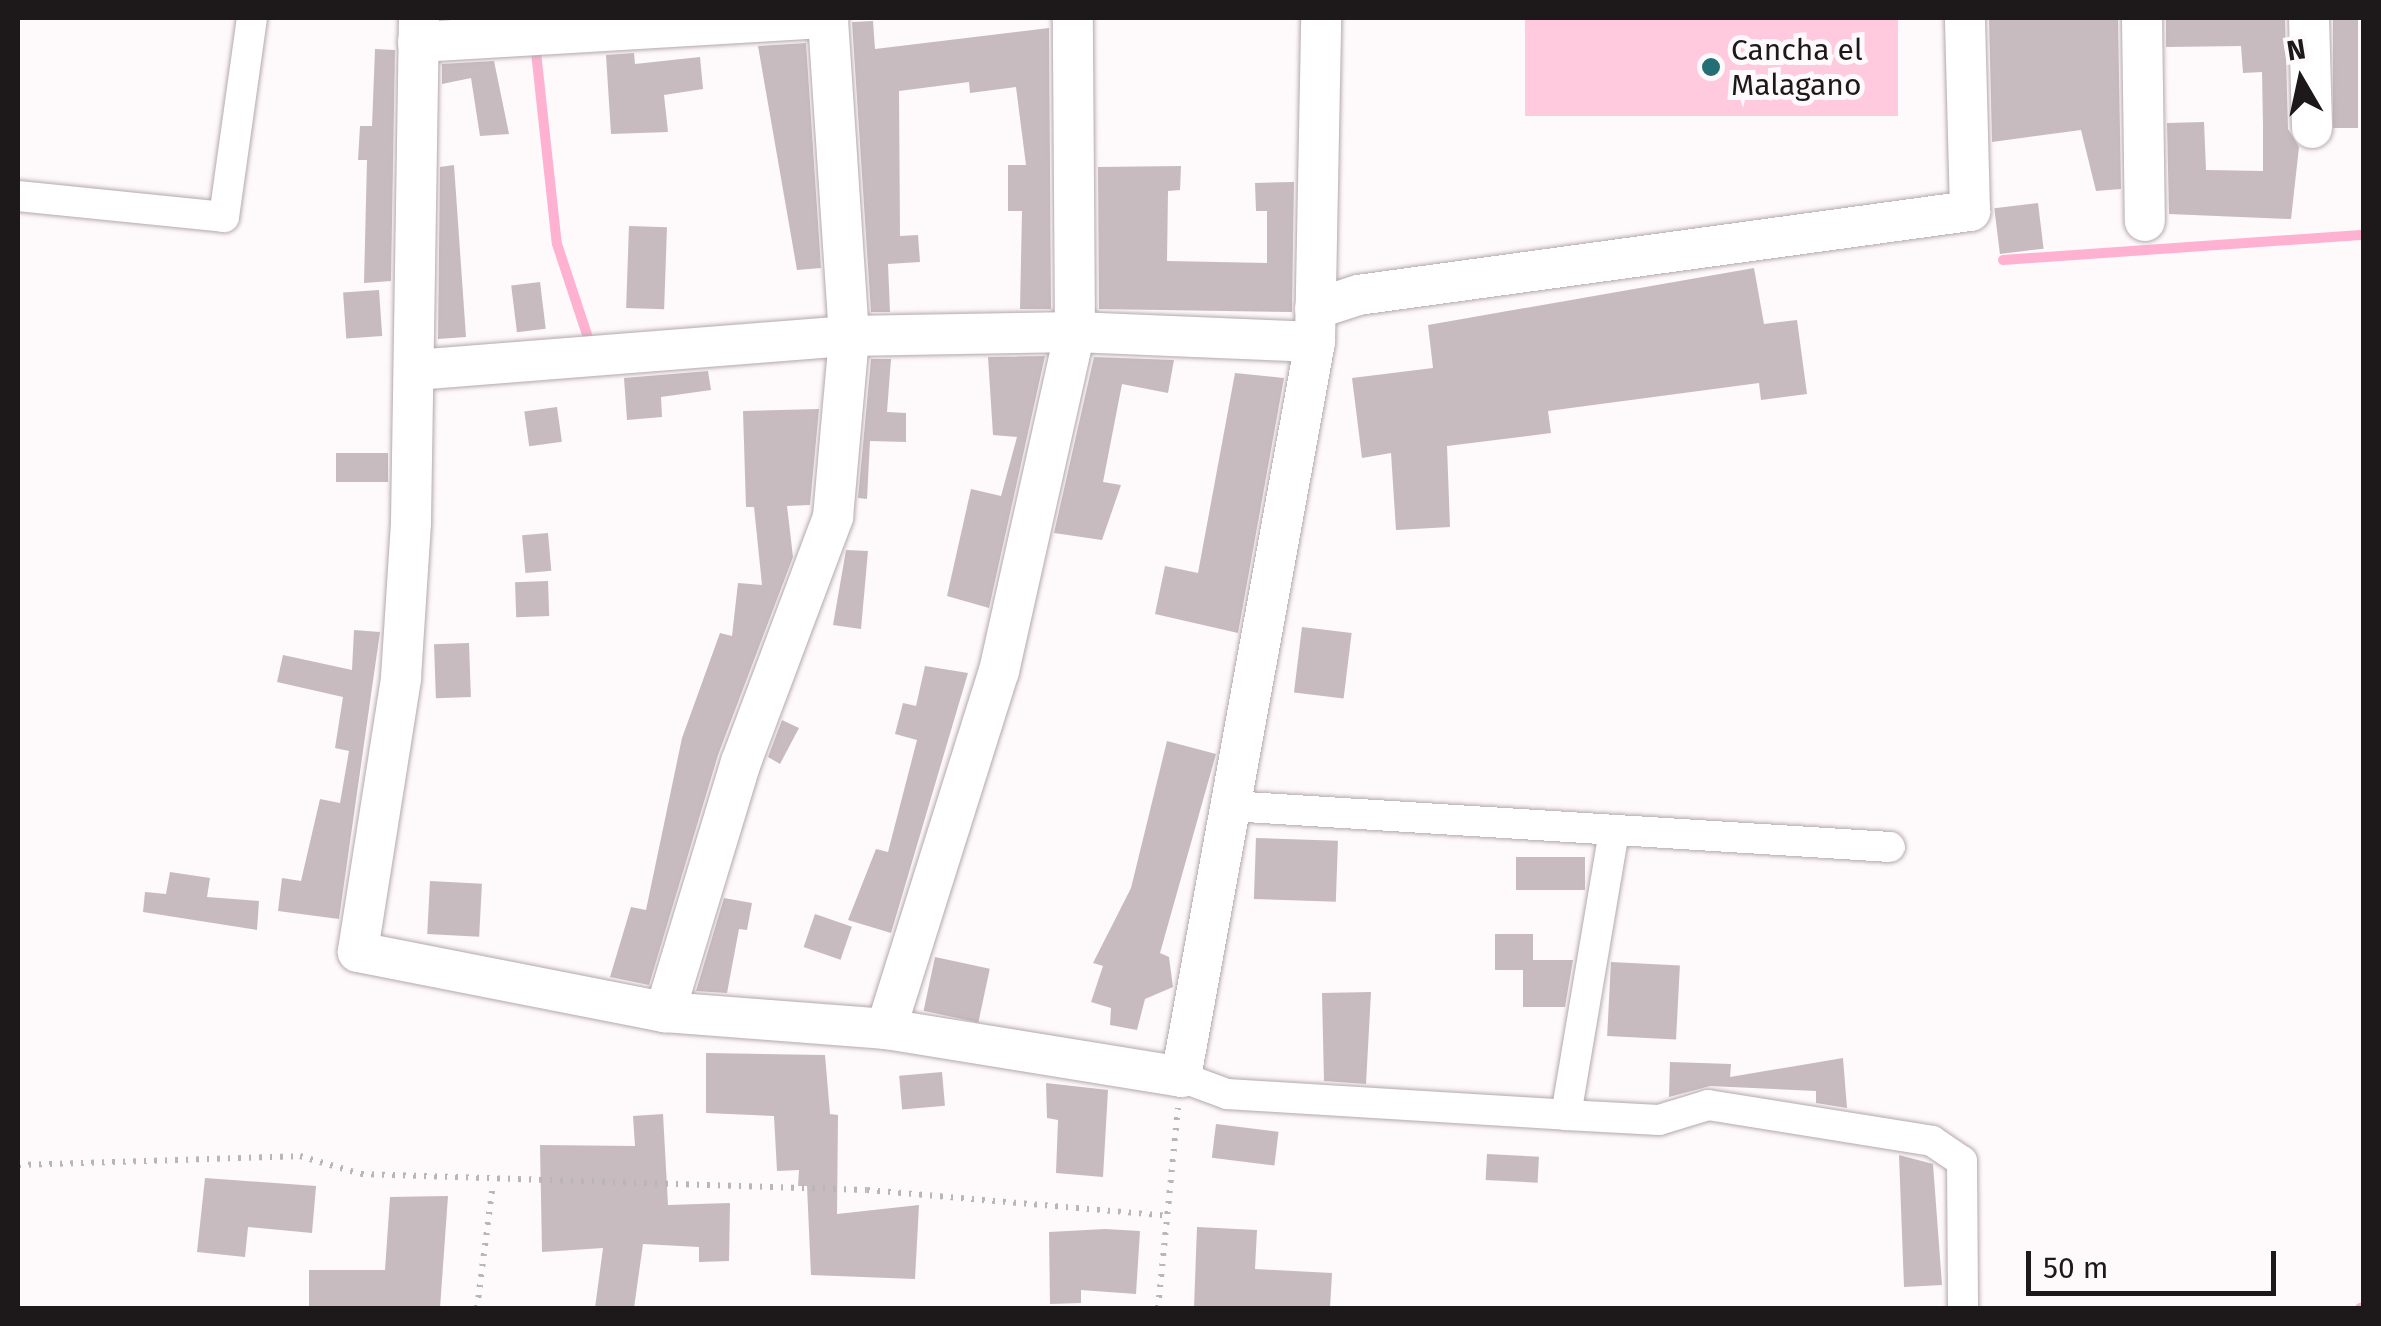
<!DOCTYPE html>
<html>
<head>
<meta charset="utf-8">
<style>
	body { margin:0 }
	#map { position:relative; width:2381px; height:1326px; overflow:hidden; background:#fef9fb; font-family:"Fira Sans",sans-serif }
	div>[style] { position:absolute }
	.green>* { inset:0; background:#ffc9de; transform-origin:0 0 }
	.stream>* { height:10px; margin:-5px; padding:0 5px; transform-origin:5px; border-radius:5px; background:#feb1d1 }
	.building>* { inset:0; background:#c7bbbf; transform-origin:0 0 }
	.path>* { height:6px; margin-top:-3px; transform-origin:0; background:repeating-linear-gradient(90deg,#bab5b7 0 2.5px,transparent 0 10.5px) }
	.roads { filter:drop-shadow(0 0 2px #b4a8ac) drop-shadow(0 0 2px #b4a8ac) }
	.pedestrian>* { height:30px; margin:-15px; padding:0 15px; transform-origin:15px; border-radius:15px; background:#fff }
	.minor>* { height:40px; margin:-20px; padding:0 20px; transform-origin:20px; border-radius:20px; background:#fff }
	.dots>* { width:28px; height:28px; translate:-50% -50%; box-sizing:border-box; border:5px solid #fef9fb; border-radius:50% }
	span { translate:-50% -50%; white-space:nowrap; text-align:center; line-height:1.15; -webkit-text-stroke:10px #fef9fb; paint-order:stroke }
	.poi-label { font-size:30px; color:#1d191a }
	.left { translate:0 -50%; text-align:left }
	.frame { position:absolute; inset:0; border:20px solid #1d191a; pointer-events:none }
	.north { position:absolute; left:2251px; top:30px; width:100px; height:100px; -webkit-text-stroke:8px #fef9fb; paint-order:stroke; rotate:351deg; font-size:28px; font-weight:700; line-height:40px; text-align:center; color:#1d191a }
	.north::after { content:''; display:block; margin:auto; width:35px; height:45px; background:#1d191a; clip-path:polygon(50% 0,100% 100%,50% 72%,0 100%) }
	.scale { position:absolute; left:2026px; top:1251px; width:250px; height:45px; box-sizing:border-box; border:5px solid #1d191a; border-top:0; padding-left:12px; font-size:30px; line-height:35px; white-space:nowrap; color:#1d191a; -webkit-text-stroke:8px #fef9fb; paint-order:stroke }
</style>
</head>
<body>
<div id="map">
	<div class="green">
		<i style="left:1525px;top:18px;width:373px;height:98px"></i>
	</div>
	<div class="stream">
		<i style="left:535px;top:43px;width:202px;rotate:83.8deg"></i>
		<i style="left:557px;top:244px;width:102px;rotate:71.7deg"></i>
		<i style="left:2003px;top:260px;width:362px;rotate:-4deg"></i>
		<i style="left:2360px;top:1308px;width:4px;rotate:-14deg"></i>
	</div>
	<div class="building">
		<i style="clip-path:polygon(1989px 18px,2118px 18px,2121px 189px,2096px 191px,2081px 130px,1992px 142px)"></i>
		<i style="clip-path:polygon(2166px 18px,2285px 18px,2288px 129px,2299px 147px,2291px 219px,2169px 214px,2167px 123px,2204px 122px,2206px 170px,2263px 171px,2263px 126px,2262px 72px,2243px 73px,2241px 46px,2166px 47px)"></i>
		<i style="left:2333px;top:18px;width:25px;height:110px"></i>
		<i style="clip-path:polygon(873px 21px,875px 49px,1049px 28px,1051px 309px,1020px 309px,1022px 211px,1008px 211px,1008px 165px,1026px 165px,1016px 87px,970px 93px,969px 82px,899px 91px,900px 236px,918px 235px,920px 262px,888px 264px,890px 312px,871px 312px,852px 22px)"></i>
		<i style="clip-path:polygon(806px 43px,821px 268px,797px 270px,758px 46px)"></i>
		<i style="clip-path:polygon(375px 49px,395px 50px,391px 281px,364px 283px,367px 160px,358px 160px,360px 126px,372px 126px)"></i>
		<i style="clip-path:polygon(634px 53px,635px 64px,700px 57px,703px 89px,664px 95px,668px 132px,611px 134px,606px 55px)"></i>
		<i style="clip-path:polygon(494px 61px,509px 134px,480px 136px,471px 78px,442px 84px,442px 64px)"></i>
		<i style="clip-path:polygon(454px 165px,466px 337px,438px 339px,440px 167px)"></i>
		<i style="clip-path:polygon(1181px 166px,1180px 190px,1168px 191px,1167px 261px,1267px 263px,1267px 211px,1256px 211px,1255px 183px,1294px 182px,1292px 312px,1099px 309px,1098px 167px)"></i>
		<i style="left:2038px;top:203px;width:46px;height:44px;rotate:83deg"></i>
		<i style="left:629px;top:226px;width:38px;height:82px;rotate:2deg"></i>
		<i style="clip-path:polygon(1754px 268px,1764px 324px,1797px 320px,1807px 394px,1761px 400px,1759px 383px,1548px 411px,1551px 433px,1447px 446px,1450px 527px,1396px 530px,1391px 453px,1362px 458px,1352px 378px,1433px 368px,1428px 325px)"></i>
		<i style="left:540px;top:282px;width:47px;height:29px;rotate:83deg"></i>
		<i style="left:379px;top:290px;width:46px;height:36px;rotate:86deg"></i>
		<i style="clip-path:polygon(1045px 356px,989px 608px,947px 596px,971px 489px,1001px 496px,1017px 437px,993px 435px,988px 357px)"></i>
		<i style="clip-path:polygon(1094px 357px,1174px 360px,1168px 393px,1122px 384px,1103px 482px,1121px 485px,1102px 540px,1054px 533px)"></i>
		<i style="clip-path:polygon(871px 359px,891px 359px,887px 412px,906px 413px,906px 442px,870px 441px,867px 499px,858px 498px)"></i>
		<i style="clip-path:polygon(708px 371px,711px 390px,661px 397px,662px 417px,627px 420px,624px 378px)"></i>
		<i style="clip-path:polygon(1235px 373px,1284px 378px,1238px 633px,1155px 614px,1165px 566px,1198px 573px)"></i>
		<i style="left:557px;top:407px;width:35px;height:33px;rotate:82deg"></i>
		<i style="clip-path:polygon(819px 409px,810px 505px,787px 506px,793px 557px,718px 755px,649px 985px,610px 977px,631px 907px,646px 910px,682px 738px,720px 633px,732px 636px,738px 583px,762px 585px,754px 507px,746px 507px,743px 411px)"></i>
		<i style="left:388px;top:453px;width:29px;height:52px;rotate:90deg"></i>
		<i style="left:548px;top:533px;width:38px;height:26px;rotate:85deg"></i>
		<i style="clip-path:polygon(846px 550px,868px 551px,861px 629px,833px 625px)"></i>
		<i style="left:548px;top:581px;width:35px;height:33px;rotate:88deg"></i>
		<i style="left:1302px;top:627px;width:50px;height:66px;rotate:7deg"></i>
		<i style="clip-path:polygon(354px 630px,380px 632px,339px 919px,278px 911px,282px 878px,301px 881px,320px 799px,340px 803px,349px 751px,335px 748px,343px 697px,277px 682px,283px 655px,352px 670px)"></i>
		<i style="left:469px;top:643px;width:54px;height:35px;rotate:88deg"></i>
		<i style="clip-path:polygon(925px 666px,968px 673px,891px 933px,848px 920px,876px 849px,888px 852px,917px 740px,895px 734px,903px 703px,916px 706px)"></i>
		<i style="clip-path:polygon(782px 720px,799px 728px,780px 764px,768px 757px)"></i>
		<i style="clip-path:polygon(1167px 741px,1216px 754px,1160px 953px,1169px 957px,1173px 987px,1145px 999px,1137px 1030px,1110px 1025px,1111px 1008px,1091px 1002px,1103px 966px,1093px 963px,1131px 888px)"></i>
		<i style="left:1256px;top:838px;width:82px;height:61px;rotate:2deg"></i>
		<i style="left:1585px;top:857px;width:33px;height:69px;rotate:90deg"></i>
		<i style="clip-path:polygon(170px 872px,210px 878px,207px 897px,259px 901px,257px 930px,143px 912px,145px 892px,166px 894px)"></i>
		<i style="left:430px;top:881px;width:52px;height:53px;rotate:3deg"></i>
		<i style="clip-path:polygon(724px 898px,752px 903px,747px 930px,739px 929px,727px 993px,696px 991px)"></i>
		<i style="left:815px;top:914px;width:39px;height:35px;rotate:19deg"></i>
		<i style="clip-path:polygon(1495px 934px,1533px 934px,1533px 960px,1573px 960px,1565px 1007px,1523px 1007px,1523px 970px,1495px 970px)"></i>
		<i style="left:935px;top:957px;width:56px;height:55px;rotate:12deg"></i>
		<i style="left:1611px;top:962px;width:69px;height:74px;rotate:3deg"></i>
		<i style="clip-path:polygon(1371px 992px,1366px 1084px,1324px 1081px,1322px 993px)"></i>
		<i style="clip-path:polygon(706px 1053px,825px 1055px,830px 1114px,838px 1115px,837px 1214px,919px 1205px,915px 1279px,811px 1275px,807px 1186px,798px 1186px,799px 1170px,777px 1171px,774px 1116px,706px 1113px)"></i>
		<i style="clip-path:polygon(1843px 1058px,1847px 1108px,1816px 1103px,1816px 1091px,1710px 1086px,1669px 1097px,1670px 1062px,1731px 1064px,1730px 1077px)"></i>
		<i style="left:942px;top:1072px;width:34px;height:43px;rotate:85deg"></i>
		<i style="clip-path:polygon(1046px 1083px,1108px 1090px,1103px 1177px,1056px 1173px,1058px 1120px,1047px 1118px)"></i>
		<i style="clip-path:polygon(663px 1114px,668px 1205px,730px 1203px,729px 1261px,699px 1262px,699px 1247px,643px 1244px,634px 1308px,595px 1308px,603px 1248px,542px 1252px,540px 1145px,635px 1146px,633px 1116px)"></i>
		<i style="left:1216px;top:1124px;width:63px;height:34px;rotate:7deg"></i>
		<i style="left:1487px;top:1154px;width:52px;height:26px;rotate:3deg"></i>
		<i style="clip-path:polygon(1899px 1155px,1933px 1164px,1942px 1285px,1904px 1287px)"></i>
		<i style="clip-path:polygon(205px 1178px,316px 1186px,312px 1233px,248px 1227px,245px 1257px,197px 1252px)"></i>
		<i style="clip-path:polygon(448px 1196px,440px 1308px,309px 1308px,309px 1270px,385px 1270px,390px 1197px)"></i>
		<i style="clip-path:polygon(1197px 1227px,1257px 1230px,1255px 1269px,1332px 1273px,1330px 1308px,1194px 1308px)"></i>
		<i style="clip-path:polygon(1105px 1229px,1140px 1231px,1136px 1294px,1081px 1290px,1081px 1303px,1050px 1304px,1049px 1232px)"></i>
	</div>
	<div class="path">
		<i style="left:18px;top:1165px;width:282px;rotate:-1.8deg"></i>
		<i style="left:300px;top:1156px;width:64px;rotate:16.4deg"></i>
		<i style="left:361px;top:1174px;width:506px;rotate:1.81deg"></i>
		<i style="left:867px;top:1190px;width:303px;rotate:4.9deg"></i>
		<i style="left:477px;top:1308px;width:126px;rotate:-82.7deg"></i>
		<i style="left:1158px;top:1308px;width:201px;rotate:-84.3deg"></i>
	</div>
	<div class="roads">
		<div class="pedestrian">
			<i style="left:18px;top:196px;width:207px;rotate:5.8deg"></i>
			<i style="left:224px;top:217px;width:201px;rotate:-82deg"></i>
			<i style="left:1230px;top:806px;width:661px;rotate:3.55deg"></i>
			<i style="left:1181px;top:1077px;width:49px;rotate:20.3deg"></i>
			<i style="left:1227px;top:1094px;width:340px;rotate:3.5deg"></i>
			<i style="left:1566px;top:1115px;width:93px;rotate:3.1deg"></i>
			<i style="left:1659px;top:1120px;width:51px;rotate:-17deg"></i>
			<i style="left:1708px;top:1105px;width:227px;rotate:9.1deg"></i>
			<i style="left:1932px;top:1141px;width:36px;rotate:34deg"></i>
			<i style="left:1962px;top:1161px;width:147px;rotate:89.6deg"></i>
			<i style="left:1566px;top:1115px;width:289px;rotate:-80.4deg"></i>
		</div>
		<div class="minor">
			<i style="left:419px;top:18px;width:505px;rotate:90.91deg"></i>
			<i style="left:411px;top:523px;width:156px;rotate:93.7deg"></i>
			<i style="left:401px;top:679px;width:276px;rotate:99deg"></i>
			<i style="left:358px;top:952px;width:313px;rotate:11.1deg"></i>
			<i style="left:665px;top:1012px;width:222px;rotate:4.4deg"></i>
			<i style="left:886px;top:1029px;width:299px;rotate:9.2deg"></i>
			<i style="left:1181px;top:1077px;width:747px;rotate:-79.67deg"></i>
			<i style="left:1315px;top:342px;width:324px;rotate:-88.9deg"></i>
			<i style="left:2142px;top:18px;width:203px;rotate:89.2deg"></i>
			<i style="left:2309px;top:18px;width:110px;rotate:88.4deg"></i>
			<i style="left:418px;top:42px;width:411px;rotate:-3.4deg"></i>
			<i style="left:1315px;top:309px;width:45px;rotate:-18deg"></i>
			<i style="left:1358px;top:295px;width:618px;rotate:-7.82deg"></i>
			<i style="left:1970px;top:211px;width:193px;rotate:-91.5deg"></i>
			<i style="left:415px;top:370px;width:435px;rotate:-4.5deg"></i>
			<i style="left:849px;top:336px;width:226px;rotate:-1deg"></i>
			<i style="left:1075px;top:332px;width:240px;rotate:2.4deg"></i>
			<i style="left:665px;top:1012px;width:261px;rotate:-73.1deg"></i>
			<i style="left:741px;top:762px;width:262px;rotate:-69.4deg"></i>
			<i style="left:833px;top:517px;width:182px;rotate:-84.9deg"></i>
			<i style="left:849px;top:336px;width:319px;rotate:-93.8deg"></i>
			<i style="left:886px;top:1029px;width:375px;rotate:-72.5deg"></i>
			<i style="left:999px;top:671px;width:347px;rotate:-77.4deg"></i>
			<i style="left:1075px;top:332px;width:314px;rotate:-90.4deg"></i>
		</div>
	</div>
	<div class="dots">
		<i style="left:1711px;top:67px;background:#246f75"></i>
	</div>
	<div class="poi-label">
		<span class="left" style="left:1731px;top:67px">Cancha el<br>Malagano</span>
	</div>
	<div class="frame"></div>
	<div class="north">N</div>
	<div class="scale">50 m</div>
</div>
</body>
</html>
